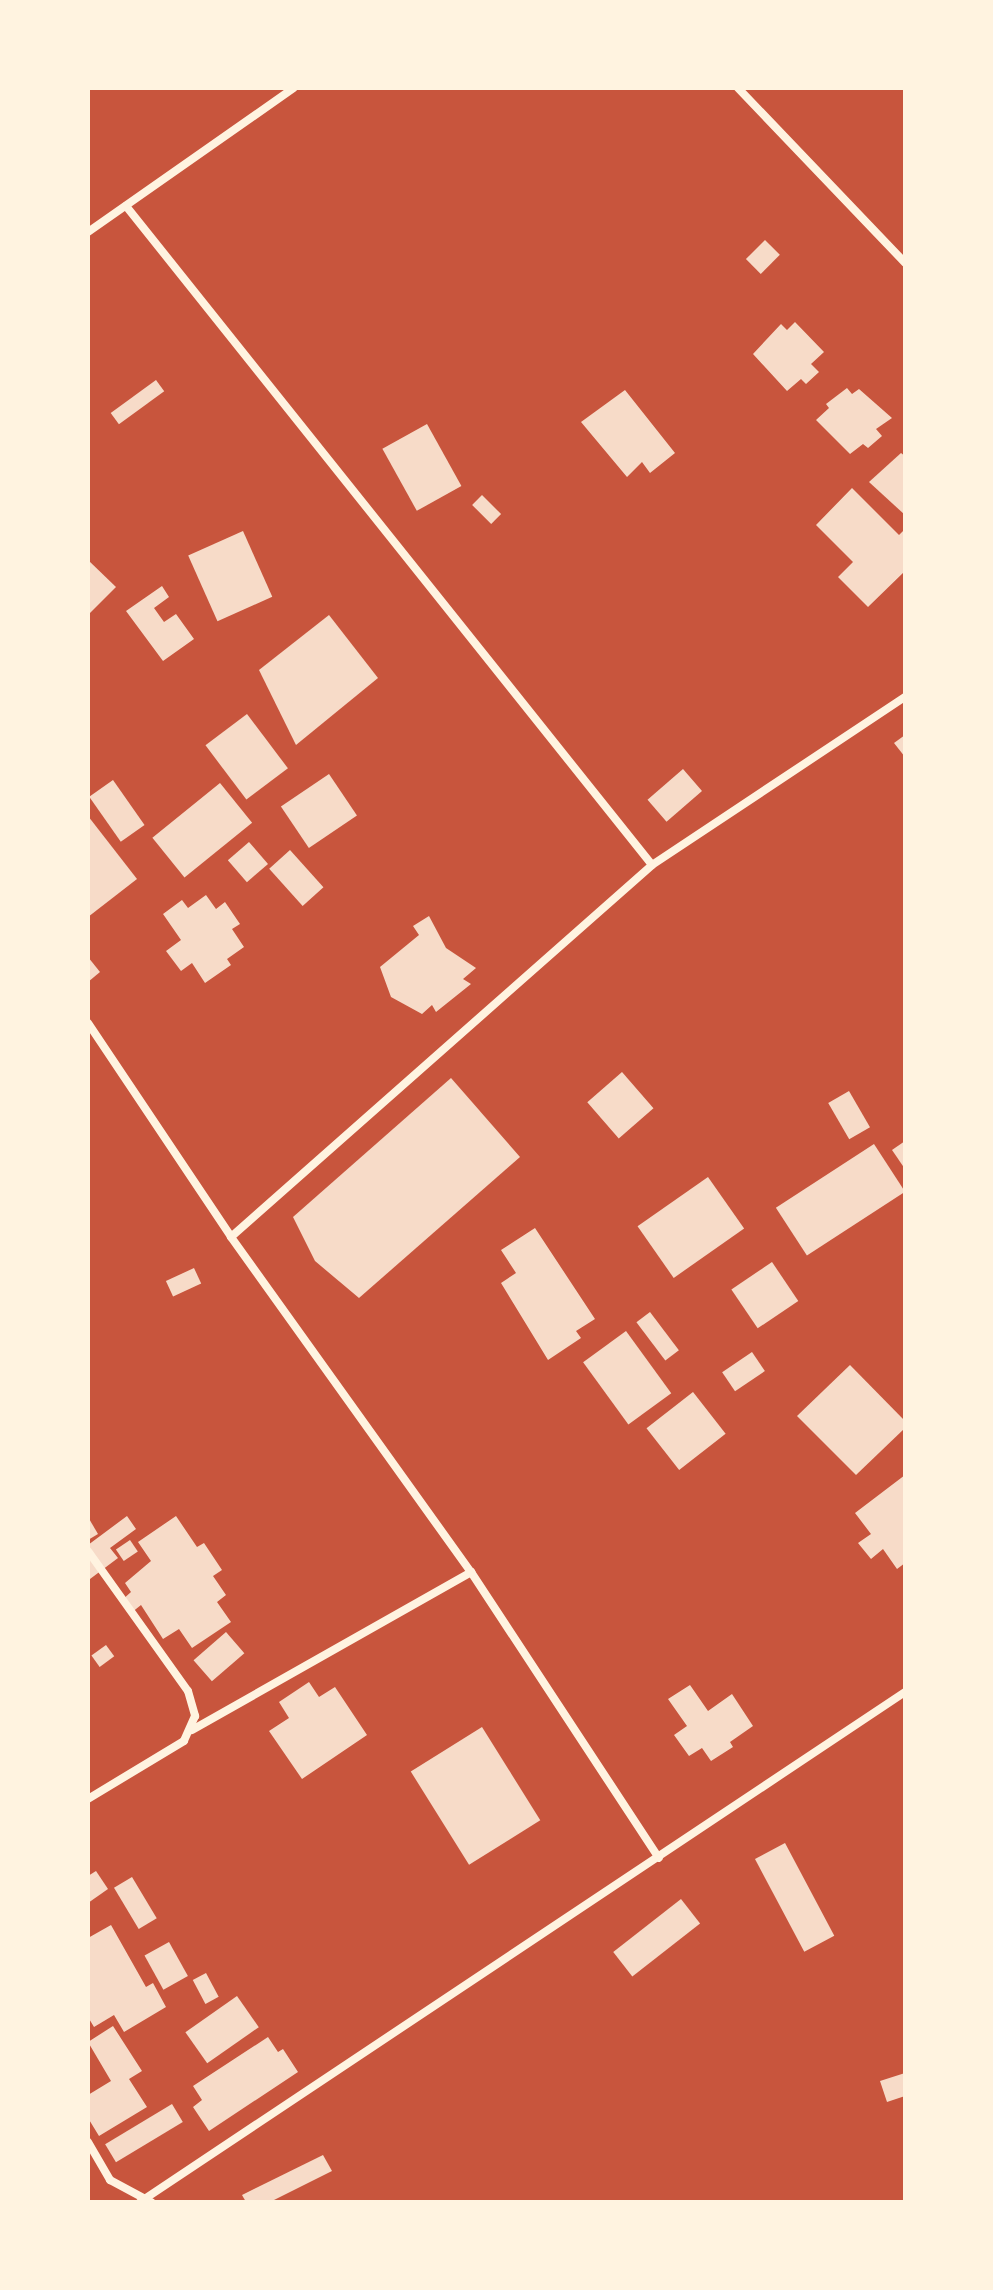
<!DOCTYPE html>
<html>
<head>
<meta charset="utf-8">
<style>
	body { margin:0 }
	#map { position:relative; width:993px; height:2290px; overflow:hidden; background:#c8553d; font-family:Karla,sans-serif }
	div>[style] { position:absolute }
	.building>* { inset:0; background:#f7dbc8; transform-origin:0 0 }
	.minor>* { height:8px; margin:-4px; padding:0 4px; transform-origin:4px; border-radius:4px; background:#fff3e0 }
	span { translate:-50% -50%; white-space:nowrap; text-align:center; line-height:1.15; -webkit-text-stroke:8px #fff3e0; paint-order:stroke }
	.frame { position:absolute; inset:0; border:90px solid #fff3e0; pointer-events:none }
</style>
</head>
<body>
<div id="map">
	<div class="building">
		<i style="left:765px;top:240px;width:21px;height:27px;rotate:45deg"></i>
		<i style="clip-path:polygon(795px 322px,824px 352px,811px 364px,819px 372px,806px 384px,801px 379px,787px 391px,753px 354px,781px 324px,787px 330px)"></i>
		<i style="left:156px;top:380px;width:14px;height:56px;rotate:54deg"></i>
		<i style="clip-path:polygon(847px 388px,852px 394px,859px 389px,892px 418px,876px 429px,882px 436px,868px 448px,863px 444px,850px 454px,816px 420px,829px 408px,826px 404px)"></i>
		<i style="clip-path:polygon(625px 390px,675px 453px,650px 473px,642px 462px,627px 477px,581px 422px)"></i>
		<i style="left:427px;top:424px;width:71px;height:51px;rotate:61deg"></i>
		<i style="clip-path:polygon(901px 453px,905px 456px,905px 515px,869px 482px)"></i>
		<i style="clip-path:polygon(852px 488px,899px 535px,905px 529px,905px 571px,868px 607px,838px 577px,853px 562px,816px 525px)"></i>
		<i style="left:482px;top:495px;width:27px;height:14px;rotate:45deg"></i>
		<i style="left:243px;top:531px;width:72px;height:60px;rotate:66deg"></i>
		<i style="clip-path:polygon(88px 560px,116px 587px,88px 615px)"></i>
		<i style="clip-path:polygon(162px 586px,169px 597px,154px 608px,164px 622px,176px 614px,194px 639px,163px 661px,126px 611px)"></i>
		<i style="clip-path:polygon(329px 615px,378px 678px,296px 745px,259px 670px)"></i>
		<i style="left:247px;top:714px;width:68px;height:52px;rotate:53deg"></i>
		<i style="clip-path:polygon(905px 735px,905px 757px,894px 743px)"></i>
		<i style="left:683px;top:769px;width:29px;height:47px;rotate:49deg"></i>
		<i style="left:329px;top:774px;width:50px;height:58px;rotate:56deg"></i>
		<i style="left:113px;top:780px;width:55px;height:29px;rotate:55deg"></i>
		<i style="left:220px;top:783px;width:51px;height:87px;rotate:51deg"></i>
		<i style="clip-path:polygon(88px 816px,137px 879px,88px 917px)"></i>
		<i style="left:249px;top:842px;width:29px;height:28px;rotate:49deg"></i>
		<i style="left:290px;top:850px;width:50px;height:28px;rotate:48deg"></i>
		<i style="clip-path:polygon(206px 895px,216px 909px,225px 902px,240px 924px,232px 929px,244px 947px,227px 959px,231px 965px,205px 983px,192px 963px,181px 971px,166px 951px,181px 940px,163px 914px,182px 900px,188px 908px)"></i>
		<i style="clip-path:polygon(429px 916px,446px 948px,476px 968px,463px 979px,471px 984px,436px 1012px,432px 1005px,422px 1014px,391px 997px,380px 967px,419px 935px,413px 926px)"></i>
		<i style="clip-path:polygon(88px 957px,100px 972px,88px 982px)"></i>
		<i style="left:622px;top:1072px;width:48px;height:46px;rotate:49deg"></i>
		<i style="clip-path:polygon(451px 1078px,520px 1157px,359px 1298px,315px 1261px,293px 1217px)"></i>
		<i style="left:849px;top:1091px;width:42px;height:24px;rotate:60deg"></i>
		<i style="clip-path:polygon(905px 1141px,905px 1169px,892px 1150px)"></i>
		<i style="left:874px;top:1144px;width:57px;height:117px;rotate:57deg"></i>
		<i style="left:708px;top:1177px;width:63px;height:86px;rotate:55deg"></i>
		<i style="clip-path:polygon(535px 1228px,595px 1319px,576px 1331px,581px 1338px,548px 1360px,501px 1283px,516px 1273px,501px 1250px)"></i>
		<i style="left:772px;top:1262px;width:47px;height:49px;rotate:56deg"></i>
		<i style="left:194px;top:1268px;width:17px;height:31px;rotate:65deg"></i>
		<i style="left:650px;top:1312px;width:48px;height:17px;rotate:53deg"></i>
		<i style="left:626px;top:1331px;width:77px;height:53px;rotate:54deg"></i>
		<i style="left:752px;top:1352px;width:23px;height:36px;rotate:56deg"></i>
		<i style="clip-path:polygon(850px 1365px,905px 1421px,905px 1428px,856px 1475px,797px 1416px)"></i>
		<i style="left:693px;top:1392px;width:53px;height:59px;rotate:52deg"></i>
		<i style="clip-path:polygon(905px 1475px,905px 1563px,897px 1569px,883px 1549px,871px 1559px,858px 1543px,871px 1534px,855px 1513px)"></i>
		<i style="clip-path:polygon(127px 1516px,136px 1529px,110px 1548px,118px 1558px,90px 1579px,88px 1545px)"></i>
		<i style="clip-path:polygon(176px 1516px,197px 1547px,204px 1543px,222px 1570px,213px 1576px,226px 1595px,217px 1602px,231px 1622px,192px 1648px,179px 1629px,163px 1639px,141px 1605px,131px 1613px,121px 1601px,131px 1592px,125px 1583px,151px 1561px,138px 1542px)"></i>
		<i style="clip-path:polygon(88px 1517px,98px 1534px,88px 1540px)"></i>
		<i style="left:130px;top:1540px;width:14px;height:17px;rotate:56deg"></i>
		<i style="left:226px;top:1632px;width:28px;height:43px;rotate:49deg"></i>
		<i style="left:106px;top:1645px;width:14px;height:18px;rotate:54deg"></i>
		<i style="clip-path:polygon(309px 1682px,319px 1697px,335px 1687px,367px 1735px,302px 1779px,269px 1731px,289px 1718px,279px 1702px)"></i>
		<i style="clip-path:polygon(690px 1685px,708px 1711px,732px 1694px,753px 1726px,730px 1742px,733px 1747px,711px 1761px,702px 1748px,689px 1756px,674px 1735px,687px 1726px,668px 1699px)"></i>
		<i style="left:482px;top:1727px;width:110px;height:84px;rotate:58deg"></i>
		<i style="left:785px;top:1843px;width:105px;height:34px;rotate:62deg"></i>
		<i style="clip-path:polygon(96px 1871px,108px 1889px,88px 1903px,88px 1876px)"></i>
		<i style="left:132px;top:1877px;width:48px;height:21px;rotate:59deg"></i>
		<i style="left:681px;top:1899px;width:31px;height:86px;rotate:52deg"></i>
		<i style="clip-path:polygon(111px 1925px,146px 1987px,153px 1983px,166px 2007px,124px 2032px,114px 2015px,94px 2027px,88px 2017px,88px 1938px)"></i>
		<i style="left:169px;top:1942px;width:39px;height:28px;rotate:61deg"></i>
		<i style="left:206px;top:1973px;width:27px;height:15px;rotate:62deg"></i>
		<i style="left:237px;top:1996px;width:38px;height:63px;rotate:55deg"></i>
		<i style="clip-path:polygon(113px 2026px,142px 2071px,129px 2079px,147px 2107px,99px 2136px,88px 2118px,88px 2095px,111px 2081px,88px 2042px)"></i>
		<i style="clip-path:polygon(268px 2037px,278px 2052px,283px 2049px,298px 2072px,209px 2131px,193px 2107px,202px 2100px,193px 2086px)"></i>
		<i style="clip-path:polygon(905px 2073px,905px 2096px,887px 2102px,880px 2081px)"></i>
		<i style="left:172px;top:2104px;width:21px;height:78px;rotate:59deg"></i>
		<i style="clip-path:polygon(323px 2155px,332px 2171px,270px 2202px,246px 2202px,242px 2195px)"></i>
	</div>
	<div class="minor">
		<i style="left:738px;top:88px;width:242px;rotate:46.3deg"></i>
		<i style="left:126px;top:206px;width:843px;rotate:51.4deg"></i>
		<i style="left:88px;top:232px;width:251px;rotate:-35deg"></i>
		<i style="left:88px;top:1023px;width:257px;rotate:56.2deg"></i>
		<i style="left:231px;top:1237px;width:412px;rotate:54.4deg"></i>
		<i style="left:471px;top:1572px;width:342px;rotate:56.7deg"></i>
		<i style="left:231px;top:1237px;width:562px;rotate:-41.46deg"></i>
		<i style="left:652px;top:865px;width:304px;rotate:-33.6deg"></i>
		<i style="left:88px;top:1551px;width:172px;rotate:54.5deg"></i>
		<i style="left:188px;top:1691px;width:26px;rotate:74deg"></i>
		<i style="left:195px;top:1716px;width:27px;rotate:114deg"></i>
		<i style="left:184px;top:1741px;width:112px;rotate:148.9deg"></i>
		<i style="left:192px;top:1730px;width:321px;rotate:-29.5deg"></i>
		<i style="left:88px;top:2142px;width:44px;rotate:59.9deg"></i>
		<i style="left:110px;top:2180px;width:47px;rotate:28.2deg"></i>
		<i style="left:140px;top:2202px;width:919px;rotate:-33.69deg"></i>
	</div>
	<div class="frame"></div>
</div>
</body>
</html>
